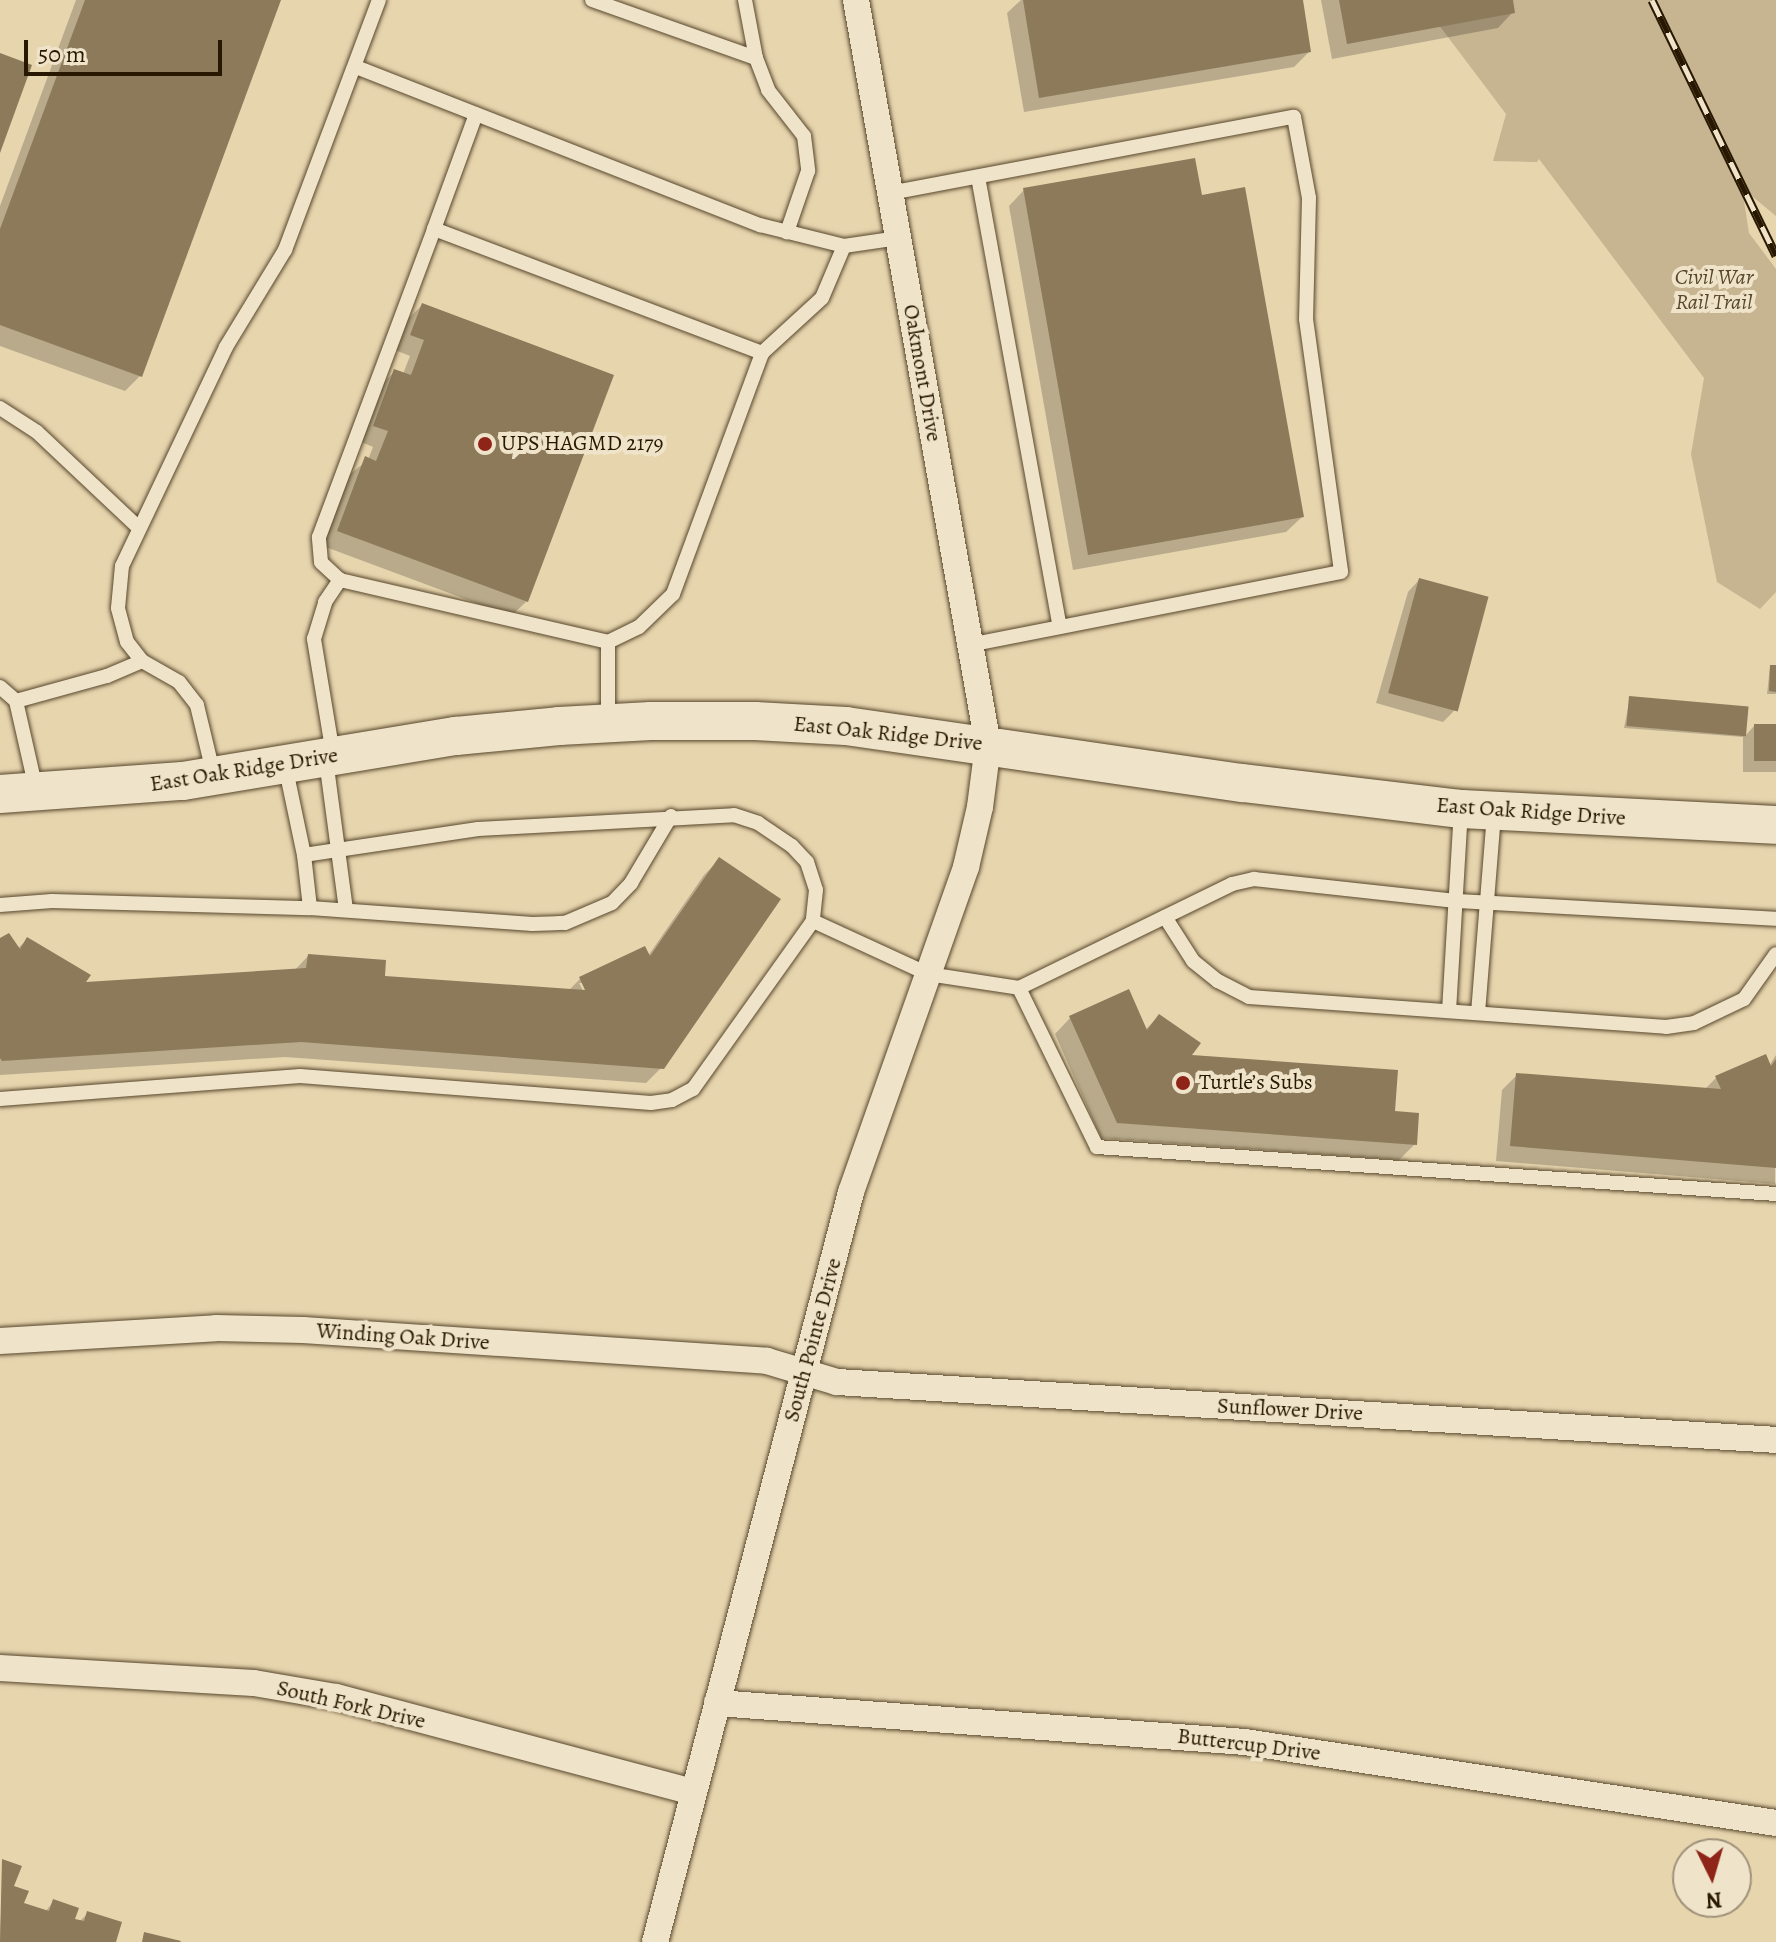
<!DOCTYPE html>
<html>
<head>
<meta charset="utf-8">
<style>
	body { margin:0 }
	#map { position:relative; width:1776px; height:1942px; overflow:hidden; background:#e7d5ae; font-family:Alegreya,serif }
	div>[style] { position:absolute }
	.green>* { inset:0; background:#c7b591 }
	.shadow>* { inset:0; background:#0003 }
	.building>* { inset:0; background:#8c7a5b; transform-origin:0 0 }
	.roads { filter:drop-shadow(0 0 2px #58472c) drop-shadow(0 0 2px #58472c) }
	.service>* { height:14px; margin:-7px; padding:0 7px; transform-origin:7px; border-radius:7px; background:#efe4ca }
	.minor>* { height:26px; margin:-13px; padding:0 13px; transform-origin:13px; border-radius:13px; background:#efe4ca }
	.secondary>* { height:38px; margin:-19px; padding:0 19px; transform-origin:19px; border-radius:19px; background:#efe4ca }
	.rail>* { height:9px; margin-top:-4.5px; transform-origin:0; background:repeating-linear-gradient(90deg,#efe4ca 0 18px,#291801 0 36px); box-sizing:border-box; border-block:2px solid #291801 }
	.dots>* { width:22px; height:22px; translate:-50% -50%; box-sizing:border-box; border:4px solid #efe4ca; border-radius:50% }
	span { translate:-50% -50%; white-space:nowrap; text-align:center; line-height:1.15; -webkit-text-stroke:8px #efe4ca; paint-order:stroke }
	.park-label { font-size:22px; color:#58472c; font-style:italic }
	.street-label { font-size:22px; color:#291801 }
	.poi-label { font-size:22px; color:#291801 }
	.left { translate:0 -50%; text-align:left }
	.north { position:absolute; left:1672px; top:1838px; width:80px; height:80px; box-sizing:border-box; background:#efe4ca; border:2px solid #a0927a; border-radius:50%; rotate:175deg; font-size:22px; font-weight:700; line-height:32px; text-align:center; color:#291801 }
	.north::after { content:''; display:block; margin:auto; width:28px; height:36px; background:#8f2418; clip-path:polygon(50% 0,100% 100%,50% 72%,0 100%) }
	.scale { position:absolute; left:24px; top:40px; width:198px; height:36px; box-sizing:border-box; border:4px solid #291801; border-top:0; padding-left:10px; font-size:24px; line-height:28px; white-space:nowrap; color:#291801; -webkit-text-stroke:6px #efe4ca; paint-order:stroke }
</style>
</head>
<body>
<div id="map">
	<div class="green">
		<i style="clip-path:polygon(1420px 0,1776px 0,1776px 216px,1742px 188px,1749px 233px,1776px 269px,1776px 592px,1760px 609px,1717px 582px,1691px 454px,1704px 378px,1539px 159px,1537px 162px,1493px 161px,1506px 114px)"></i>
	</div>
	<div class="shadow">
		<i style="clip-path:polygon(76px 0,279px 0,140px 376px,125px 391px,0 346px,0 206px)"></i>
		<i style="clip-path:polygon(1021px 0,1301px 0,1309px 52px,1294px 67px,1024px 112px,1007px 13px)"></i>
		<i style="clip-path:polygon(1321px 0,1511px 0,1513px 12px,1498px 28px,1332px 59px)"></i>
		<i style="clip-path:polygon(1024px 190px,1200px 197px,1302px 517px,1286px 532px,1073px 570px,1009px 206px)"></i>
		<i style="clip-path:polygon(422px 305px,527px 601px,511px 616px,323px 546px,350px 474px,368px 460px,373px 447px,359px 441px,379px 387px,395px 371px,403px 374px,410px 356px,395px 350px,406px 321px)"></i>
		<i style="clip-path:polygon(1419px 580px,1454px 711px,1443px 722px,1376px 703px,1408px 592px)"></i>
		<i style="clip-path:polygon(1770px 667px,1776px 667px,1776px 694px,1767px 694px)"></i>
		<i style="clip-path:polygon(1630px 698px,1747px 707px,1745px 736px,1754px 726px,1776px 726px,1776px 772px,1743px 772px,1743px 737px,1624px 728px)"></i>
		<i style="clip-path:polygon(evenodd,720px 859px,662px 1067px,646px 1083px,285px 1057px,0 1075px,0 941px,17px 949px,28px 939px,83px 984px,294px 971px,308px 956px,383px 978px,568px 991px,580px 979px,644px 949px,648px 956px,704px 875px,720px 859px,579px 983px,584px 983px,588px 1000px,579px 983px)"></i>
		<i style="clip-path:polygon(1159px 1016px,1189px 1057px,1393px 1113px,1415px 1144px,1399px 1160px,1101px 1138px,1055px 1034px,1070px 1018px,1145px 1030px)"></i>
		<i style="clip-path:polygon(1776px 1055px,1775px 1184px,1496px 1161px,1502px 1090px,1517px 1075px,1704px 1090px,1716px 1078px,1769px 1066px)"></i>
		<i style="clip-path:polygon(3px 1861px,22px 1905px,45px 1912px,53px 1902px,73px 1921px,81px 1920px,88px 1913px,114px 1942px,0 1942px)"></i>
	</div>
	<div class="building">
		<i style="clip-path:polygon(85px 0,281px 0,142px 377px,0 325px,0 229px)"></i>
		<i style="clip-path:polygon(1023px 0,1303px 0,1311px 52px,1039px 98px)"></i>
		<i style="clip-path:polygon(1339px 0,1513px 0,1515px 13px,1347px 44px)"></i>
		<i style="clip-path:polygon(0 53px,32px 65px,0 153px)"></i>
		<i style="clip-path:polygon(1195px 158px,1202px 195px,1245px 187px,1304px 517px,1088px 555px,1023px 188px)"></i>
		<i style="clip-path:polygon(422px 303px,614px 375px,528px 602px,337px 531px,365px 456px,376px 461px,388px 431px,373px 426px,394px 369px,411px 375px,424px 340px,410px 335px)"></i>
		<i style="left:1419px;top:578px;width:72px;height:119px;rotate:15deg"></i>
		<i style="clip-path:polygon(1770px 665px,1776px 665px,1776px 692px,1769px 691px)"></i>
		<i style="left:1629px;top:696px;width:120px;height:30px;rotate:5deg"></i>
		<i style="left:1754px;top:724px;width:22px;height:37px"></i>
		<i style="clip-path:polygon(719px 857px,781px 899px,664px 1069px,301px 1042px,2px 1061px,0 1058px,0 938px,9px 933px,20px 949px,27px 937px,91px 975px,86px 982px,306px 968px,308px 954px,386px 960px,385px 976px,585px 990px,579px 977px,645px 946px,650px 956px)"></i>
		<i style="clip-path:polygon(1129px 989px,1147px 1030px,1159px 1014px,1201px 1043px,1192px 1055px,1398px 1070px,1395px 1111px,1419px 1113px,1417px 1145px,1117px 1123px,1069px 1016px)"></i>
		<i style="clip-path:polygon(1766px 1054px,1771px 1066px,1776px 1059px,1776px 1168px,1510px 1146px,1516px 1073px,1721px 1089px,1715px 1076px)"></i>
		<i style="clip-path:polygon(2px 1859px,22px 1866px,14px 1886px,29px 1891px,24px 1903px,49px 1911px,53px 1899px,79px 1908px,75px 1919px,84px 1921px,87px 1911px,122px 1922px,116px 1942px,0 1942px)"></i>
		<i style="clip-path:polygon(144px 1932px,181px 1941px,180px 1942px,142px 1942px)"></i>
	</div>
	<div class="roads">
		<div class="service">
			<i style="left:592px;top:0;width:174px;rotate:19.5deg"></i>
			<i style="left:745px;top:0;width:59px;rotate:79.3deg"></i>
			<i style="left:756px;top:58px;width:34px;rotate:69deg"></i>
			<i style="left:768px;top:90px;width:58px;rotate:52deg"></i>
			<i style="left:804px;top:136px;width:35px;rotate:83deg"></i>
			<i style="left:808px;top:171px;width:65px;rotate:109deg"></i>
			<i style="left:356px;top:67px;width:434px;rotate:21.4deg"></i>
			<i style="left:760px;top:225px;width:87px;rotate:14deg"></i>
			<i style="left:978px;top:177px;width:457px;rotate:79.7deg"></i>
			<i style="left:890px;top:193px;width:411px;rotate:-10.7deg"></i>
			<i style="left:1294px;top:117px;width:82px;rotate:79.5deg"></i>
			<i style="left:1309px;top:198px;width:121px;rotate:91.4deg"></i>
			<i style="left:1306px;top:319px;width:255px;rotate:82.1deg"></i>
			<i style="left:1341px;top:572px;width:378px;rotate:168.9deg"></i>
			<i style="left:434px;top:229px;width:122px;rotate:-69.9deg"></i>
			<i style="left:0;top:408px;width:44px;rotate:33deg"></i>
			<i style="left:37px;top:432px;width:140px;rotate:43.3deg"></i>
			<i style="left:340px;top:580px;width:26px;rotate:-137deg"></i>
			<i style="left:321px;top:562px;width:25px;rotate:-95deg"></i>
			<i style="left:319px;top:537px;width:329px;rotate:-69.5deg"></i>
			<i style="left:434px;top:229px;width:351px;rotate:20.7deg"></i>
			<i style="left:0;top:687px;width:21px;rotate:41deg"></i>
			<i style="left:608px;top:721px;width:79px;rotate:-90deg"></i>
			<i style="left:333px;top:754px;width:117px;rotate:-99.4deg"></i>
			<i style="left:314px;top:639px;width:39px;rotate:-73deg"></i>
			<i style="left:325px;top:602px;width:27px;rotate:-56deg"></i>
			<i style="left:340px;top:580px;width:275px;rotate:13deg"></i>
			<i style="left:608px;top:642px;width:34px;rotate:-26deg"></i>
			<i style="left:639px;top:627px;width:47px;rotate:-44.1deg"></i>
			<i style="left:673px;top:594px;width:257px;rotate:-69.7deg"></i>
			<i style="left:762px;top:353px;width:81px;rotate:-42.5deg"></i>
			<i style="left:822px;top:298px;width:56px;rotate:-67.1deg"></i>
			<i style="left:844px;top:246px;width:55px;rotate:-8.4deg"></i>
			<i style="left:326px;top:760px;width:151px;rotate:82.4deg"></i>
			<i style="left:285px;top:765px;width:92px;rotate:78.1deg"></i>
			<i style="left:304px;top:855px;width:53px;rotate:83.5deg"></i>
			<i style="left:214px;top:776px;width:73px;rotate:-103.5deg"></i>
			<i style="left:197px;top:705px;width:29px;rotate:-128deg"></i>
			<i style="left:179px;top:682px;width:43px;rotate:-150.4deg"></i>
			<i style="left:142px;top:661px;width:24px;rotate:-128deg"></i>
			<i style="left:127px;top:642px;width:35px;rotate:-105deg"></i>
			<i style="left:118px;top:608px;width:42px;rotate:-84.6deg"></i>
			<i style="left:122px;top:566px;width:242px;rotate:-64.6deg"></i>
			<i style="left:226px;top:347px;width:114px;rotate:-58.7deg"></i>
			<i style="left:285px;top:250px;width:267px;rotate:-69.4deg"></i>
			<i style="left:36px;top:789px;width:90px;rotate:-102.8deg"></i>
			<i style="left:16px;top:701px;width:94px;rotate:-15.4deg"></i>
			<i style="left:107px;top:676px;width:38px;rotate:-23deg"></i>
			<i style="left:304px;top:855px;width:176px;rotate:-8.5deg"></i>
			<i style="left:478px;top:829px;width:256px;rotate:-3.1deg"></i>
			<i style="left:734px;top:815px;width:25px;rotate:18deg"></i>
			<i style="left:758px;top:823px;width:41px;rotate:34.1deg"></i>
			<i style="left:792px;top:846px;width:22px;rotate:47deg"></i>
			<i style="left:807px;top:862px;width:29px;rotate:72deg"></i>
			<i style="left:816px;top:890px;width:31px;rotate:96deg"></i>
			<i style="left:813px;top:921px;width:127px;rotate:24.7deg"></i>
			<i style="left:928px;top:974px;width:92px;rotate:8.7deg"></i>
			<i style="left:1019px;top:988px;width:237px;rotate:-26deg"></i>
			<i style="left:1232px;top:884px;width:23px;rotate:-13deg"></i>
			<i style="left:1254px;top:879px;width:203px;rotate:6.2deg"></i>
			<i style="left:1456px;top:901px;width:321px;rotate:3.2deg"></i>
			<i style="left:0;top:905px;width:52px;rotate:-4.4deg"></i>
			<i style="left:52px;top:901px;width:258px;rotate:1.6deg"></i>
			<i style="left:310px;top:908px;width:223px;rotate:4.1deg"></i>
			<i style="left:532px;top:924px;width:33px;rotate:-2deg"></i>
			<i style="left:565px;top:923px;width:51px;rotate:-23.1deg"></i>
			<i style="left:612px;top:903px;width:28px;rotate:-46deg"></i>
			<i style="left:631px;top:883px;width:78px;rotate:-59.2deg"></i>
			<i style="left:1165px;top:917px;width:52px;rotate:57.5deg"></i>
			<i style="left:1193px;top:961px;width:32px;rotate:39deg"></i>
			<i style="left:1218px;top:981px;width:35px;rotate:27deg"></i>
			<i style="left:1249px;top:997px;width:418px;rotate:4.1deg"></i>
			<i style="left:1666px;top:1027px;width:28px;rotate:-8deg"></i>
			<i style="left:1694px;top:1023px;width:55px;rotate:-25.6deg"></i>
			<i style="left:1744px;top:999px;width:55px;rotate:-54.6deg"></i>
			<i style="left:1019px;top:988px;width:177px;rotate:63.9deg"></i>
			<i style="left:1097px;top:1147px;width:681px;rotate:3.96deg"></i>
			<i style="left:1449px;top:1011px;width:202px;rotate:-86.6deg"></i>
			<i style="left:1478px;top:1013px;width:202px;rotate:-85.4deg"></i>
			<i style="left:0;top:1099px;width:301px;rotate:-4.4deg"></i>
			<i style="left:300px;top:1076px;width:352px;rotate:4.4deg"></i>
			<i style="left:651px;top:1103px;width:21px;rotate:-8deg"></i>
			<i style="left:672px;top:1100px;width:24px;rotate:-28deg"></i>
			<i style="left:693px;top:1089px;width:206px;rotate:-54.5deg"></i>
		</div>
		<div class="minor">
			<i style="left:0;top:1341px;width:216px;rotate:-3.4deg"></i>
			<i style="left:216px;top:1328px;width:87px;rotate:1.3deg"></i>
			<i style="left:303px;top:1330px;width:465px;rotate:3.8deg"></i>
			<i style="left:767px;top:1361px;width:73px;rotate:16.7deg"></i>
			<i style="left:837px;top:1382px;width:941px;rotate:3.53deg"></i>
			<i style="left:0;top:1668px;width:254px;rotate:3.4deg"></i>
			<i style="left:254px;top:1683px;width:83px;rotate:9.7deg"></i>
			<i style="left:336px;top:1697px;width:370px;rotate:14.9deg"></i>
			<i style="left:717px;top:1703px;width:529px;rotate:4.22deg"></i>
			<i style="left:1245px;top:1742px;width:537px;rotate:8.67deg"></i>
			<i style="left:655px;top:1942px;width:775px;rotate:-75.35deg"></i>
			<i style="left:851px;top:1192px;width:345px;rotate:-70.5deg"></i>
			<i style="left:966px;top:867px;width:62px;rotate:-76.9deg"></i>
			<i style="left:980px;top:807px;width:63px;rotate:-82.6deg"></i>
			<i style="left:988px;top:745px;width:757px;rotate:-100.05deg"></i>
		</div>
		<div class="secondary">
			<i style="left:0;top:794px;width:183px;rotate:-4.1deg"></i>
			<i style="left:183px;top:781px;width:277px;rotate:-9.4deg"></i>
			<i style="left:456px;top:736px;width:103px;rotate:-5.5deg"></i>
			<i style="left:559px;top:726px;width:92px;rotate:-3.1deg"></i>
			<i style="left:651px;top:721px;width:104px"></i>
			<i style="left:755px;top:721px;width:91px;rotate:3.1deg"></i>
			<i style="left:846px;top:726px;width:401px;rotate:8.2deg"></i>
			<i style="left:1243px;top:783px;width:220px;rotate:6.8deg"></i>
			<i style="left:1461px;top:809px;width:315px;rotate:2.9deg"></i>
		</div>
	</div>
	<div class="rail">
		<i style="left:1652px;top:0;width:284px;rotate:64.1deg"></i>
	</div>
	<div class="dots">
		<i style="left:485px;top:444px;background:#8f2418"></i>
		<i style="left:1183px;top:1083px;background:#8f2418"></i>
	</div>
	<div class="park-label">
		<span style="left:1714px;top:290px">Civil War<br>Rail Trail</span>
	</div>
	<div class="street-label">
		<span style="left:922px;top:373px;rotate:80deg">Oakmont Drive</span>
		<span style="left:888px;top:734px;rotate:6deg">East Oak Ridge Drive</span>
		<span style="left:244px;top:770px;rotate:-9deg">East Oak Ridge Drive</span>
		<span style="left:1531px;top:812px;rotate:4deg">East Oak Ridge Drive</span>
		<span style="left:403px;top:1337px;rotate:4deg">Winding Oak Drive</span>
		<span style="left:813px;top:1340px;rotate:-75deg">South Pointe Drive</span>
		<span style="left:1290px;top:1410px;rotate:3deg">Sunflower Drive</span>
		<span style="left:351px;top:1705px;rotate:13deg">South Fork Drive</span>
		<span style="left:1249px;top:1745px;rotate:7deg">Buttercup Drive</span>
	</div>
	<div class="poi-label">
		<span class="left" style="left:501px;top:444px">UPS HAGMD 2179</span>
		<span class="left" style="left:1199px;top:1083px">Turtle’s Subs</span>
	</div>
	<div class="north">N</div>
	<div class="scale">50 m</div>
</div>
</body>
</html>
